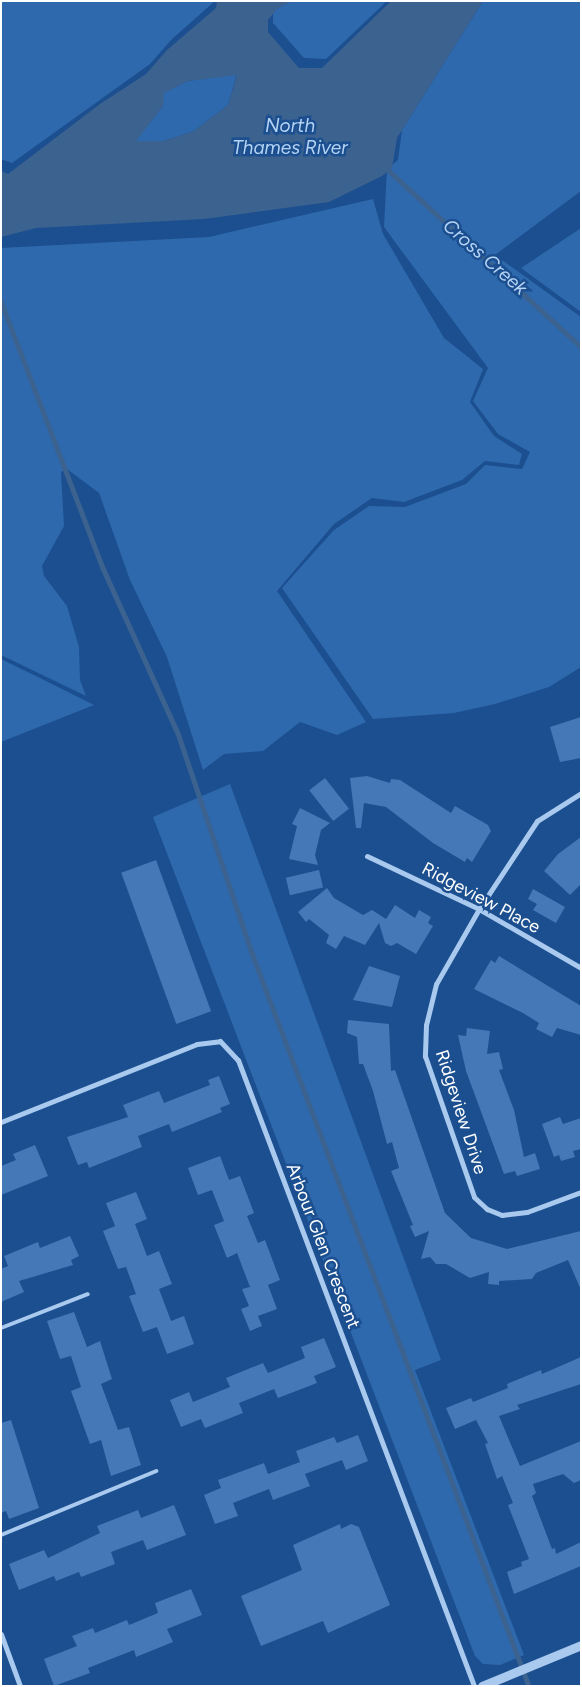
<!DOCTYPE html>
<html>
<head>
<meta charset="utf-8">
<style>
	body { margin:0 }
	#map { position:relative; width:582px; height:1687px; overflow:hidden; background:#1b4f8f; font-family:Figtree,sans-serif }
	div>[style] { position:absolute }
	.green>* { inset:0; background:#2e69ad }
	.water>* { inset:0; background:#3c6290 }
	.stream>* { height:4.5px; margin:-2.25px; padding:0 2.25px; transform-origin:2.25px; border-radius:2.25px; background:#3c6290 }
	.building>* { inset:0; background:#4478b7; transform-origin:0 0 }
	.service>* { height:4px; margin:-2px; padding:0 2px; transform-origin:2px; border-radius:2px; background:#a9c9ee }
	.minor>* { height:5px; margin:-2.5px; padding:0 2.5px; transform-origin:2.5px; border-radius:2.5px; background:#a9c9ee }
	.tertiary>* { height:9px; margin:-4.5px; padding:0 4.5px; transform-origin:4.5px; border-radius:4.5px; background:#a9c9ee }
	span { translate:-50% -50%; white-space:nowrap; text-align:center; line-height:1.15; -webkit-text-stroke:5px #1b4f8f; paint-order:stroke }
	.street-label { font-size:18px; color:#fff }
	.water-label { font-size:19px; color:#b5d3f5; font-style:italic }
	.frame { position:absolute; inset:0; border:2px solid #fff; pointer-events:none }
</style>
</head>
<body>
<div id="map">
	<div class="green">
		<i style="clip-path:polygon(1px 1px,215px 1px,171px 40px,150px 64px,12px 163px,1px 159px)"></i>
		<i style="clip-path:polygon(282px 1px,387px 1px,326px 59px,304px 58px,273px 23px,273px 12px)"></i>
		<i style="clip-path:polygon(483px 1px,581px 1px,581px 191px,495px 255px,581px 317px,581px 667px,549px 687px,495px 704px,454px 713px,373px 719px,282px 588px,334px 530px,369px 506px,405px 507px,466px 484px,485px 465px,522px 469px,530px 452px,498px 434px,473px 401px,488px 368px,384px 227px,387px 169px,398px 160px,402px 130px)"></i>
		<i style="clip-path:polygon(237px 74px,228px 105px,194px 131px,164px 141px,135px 141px,163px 106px,163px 93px,188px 81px)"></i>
		<i style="clip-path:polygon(373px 199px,383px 234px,444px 338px,483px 369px,470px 402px,494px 436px,522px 454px,519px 465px,485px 461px,462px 480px,404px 502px,372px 498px,334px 524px,277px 591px,366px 722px,337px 735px,300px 722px,263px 751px,224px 754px,203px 770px,167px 657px,130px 580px,99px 493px,67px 469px,61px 472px,64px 526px,42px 566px,44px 576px,67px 606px,79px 647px,80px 680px,86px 696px,1px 655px,1px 248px,209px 237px)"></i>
		<i style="clip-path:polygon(581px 228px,581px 312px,521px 268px)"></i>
		<i style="clip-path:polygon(1px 659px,44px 680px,94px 705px,1px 742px)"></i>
		<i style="clip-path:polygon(230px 784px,441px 1360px,415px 1370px,524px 1655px,500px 1665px,483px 1664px,475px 1656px,153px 817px)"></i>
	</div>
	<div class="water">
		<i style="clip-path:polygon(evenodd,217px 1px,292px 1px,277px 9px,268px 20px,268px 32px,299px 68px,322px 68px,391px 1px,483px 1px,397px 138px,392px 168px,382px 176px,329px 202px,204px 219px,36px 228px,1px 237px,1px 171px,8px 174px,100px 104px,146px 74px,167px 50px,216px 8px,217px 1px,237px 75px,228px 105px,194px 131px,164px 141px,136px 141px,163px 106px,164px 93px,188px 81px,237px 75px)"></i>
	</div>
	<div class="stream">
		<i style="left:387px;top:169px;width:263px;rotate:42.5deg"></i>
		<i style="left:1px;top:301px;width:286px;rotate:69.1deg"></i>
		<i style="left:103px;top:568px;width:181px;rotate:65.6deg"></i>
		<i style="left:178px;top:733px;width:232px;rotate:71.4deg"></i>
		<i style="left:252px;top:953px;width:784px;rotate:69.3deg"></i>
	</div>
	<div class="building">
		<i style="clip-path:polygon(581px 717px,581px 758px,560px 762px,550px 727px)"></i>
		<i style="clip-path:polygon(367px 776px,390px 783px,391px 779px,400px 780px,451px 813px,455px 806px,488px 825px,491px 831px,472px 862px,467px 858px,465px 862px,433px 843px,386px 807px,364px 803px,361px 828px,356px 828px,350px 778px)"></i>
		<i style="left:325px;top:778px;width:39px;height:20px;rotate:52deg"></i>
		<i style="clip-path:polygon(300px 808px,330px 823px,321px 830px,315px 855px,318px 865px,289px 859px,297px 826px,292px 824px)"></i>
		<i style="clip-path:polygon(581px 837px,581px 884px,570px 895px,544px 871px,558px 854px)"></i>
		<i style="left:156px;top:860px;width:161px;height:37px;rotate:70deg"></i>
		<i style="left:319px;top:870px;width:18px;height:34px;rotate:77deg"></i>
		<i style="clip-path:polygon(327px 888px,334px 898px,363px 915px,372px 910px,386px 919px,395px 905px,415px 918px,419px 910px,431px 917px,428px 923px,433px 926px,416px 954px,397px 943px,391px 946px,385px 943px,379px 923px,365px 945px,344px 936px,336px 949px,326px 943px,329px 935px,309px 919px,306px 922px,298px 912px)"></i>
		<i style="clip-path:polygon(533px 889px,565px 907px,556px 923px,533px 910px,537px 904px,528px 899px)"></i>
		<i style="clip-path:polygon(499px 956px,581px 1006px,581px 1035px,557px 1028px,552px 1037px,536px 1029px,539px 1023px,523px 1013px,474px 989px,491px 960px,495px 963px)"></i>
		<i style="clip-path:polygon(369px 966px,400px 976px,392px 1007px,353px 1000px)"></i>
		<i style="clip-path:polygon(348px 1020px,389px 1024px,391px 1071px,395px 1070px,445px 1213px,471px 1238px,507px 1249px,581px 1231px,581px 1290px,568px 1260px,536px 1273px,532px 1279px,499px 1281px,499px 1285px,488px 1284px,489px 1272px,470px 1278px,446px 1264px,436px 1264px,430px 1257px,421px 1259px,429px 1231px,415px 1237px,410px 1226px,413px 1225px,391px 1171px,399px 1168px,392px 1142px,387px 1144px,373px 1091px,363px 1064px,359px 1064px,357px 1037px,347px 1033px)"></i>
		<i style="clip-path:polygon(467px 1028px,490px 1031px,487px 1054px,499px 1052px,503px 1069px,499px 1070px,514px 1110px,524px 1157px,535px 1153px,540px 1169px,517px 1176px,515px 1171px,504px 1174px,466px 1071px,458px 1035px,466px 1036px)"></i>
		<i style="clip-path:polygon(219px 1076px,230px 1104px,220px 1108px,222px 1112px,172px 1132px,169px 1124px,138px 1136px,142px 1147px,89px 1168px,87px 1162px,78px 1165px,67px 1137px,128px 1117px,123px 1105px,159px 1091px,164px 1103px,210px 1085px,208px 1080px)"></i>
		<i style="clip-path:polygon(560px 1117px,563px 1124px,581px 1118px,581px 1149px,573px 1151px,575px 1157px,561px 1161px,559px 1155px,554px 1157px,542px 1124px)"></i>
		<i style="clip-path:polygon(35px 1145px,48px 1176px,1px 1195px,1px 1166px,16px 1160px,13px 1154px)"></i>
		<i style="clip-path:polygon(220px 1156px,229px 1180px,240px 1176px,254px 1213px,247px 1216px,258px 1243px,265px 1240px,280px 1280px,268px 1285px,277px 1309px,258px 1316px,262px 1326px,250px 1331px,241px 1309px,249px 1306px,242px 1289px,250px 1287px,237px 1253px,227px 1258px,214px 1225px,224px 1221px,212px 1190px,198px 1195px,188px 1168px)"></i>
		<i style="clip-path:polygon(136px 1192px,147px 1219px,135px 1224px,147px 1256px,159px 1251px,172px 1284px,159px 1289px,171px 1321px,184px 1316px,194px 1344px,167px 1354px,157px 1327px,143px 1332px,129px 1296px,136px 1294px,126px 1267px,118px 1269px,103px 1231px,115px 1226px,106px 1203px)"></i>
		<i style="clip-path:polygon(70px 1236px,79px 1256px,71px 1260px,73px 1265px,19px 1281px,24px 1292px,1px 1302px,1px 1269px,8px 1266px,4px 1256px,38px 1242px,40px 1248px)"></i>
		<i style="clip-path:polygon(74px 1312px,87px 1347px,100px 1341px,112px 1379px,101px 1384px,118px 1430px,129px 1427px,141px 1465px,111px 1476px,101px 1440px,90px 1444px,71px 1391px,81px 1387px,71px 1356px,60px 1359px,47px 1321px)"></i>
		<i style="clip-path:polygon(324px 1338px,336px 1367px,314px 1376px,317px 1383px,278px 1398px,274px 1389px,239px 1403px,243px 1413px,205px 1428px,201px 1419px,181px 1427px,170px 1400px,189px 1392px,193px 1402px,230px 1387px,226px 1378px,263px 1363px,268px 1373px,305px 1358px,301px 1347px)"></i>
		<i style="clip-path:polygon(581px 1357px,581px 1384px,517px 1405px,520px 1409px,499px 1416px,520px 1466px,581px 1441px,581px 1480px,574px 1483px,563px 1474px,533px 1484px,536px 1493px,532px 1496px,552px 1549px,555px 1548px,556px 1554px,581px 1542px,581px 1566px,514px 1594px,507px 1572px,522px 1566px,521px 1562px,529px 1559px,508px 1505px,513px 1503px,502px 1476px,497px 1479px,485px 1444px,488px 1443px,476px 1420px,455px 1429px,446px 1408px,471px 1398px,473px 1402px,508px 1388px,507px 1384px,541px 1370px,542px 1374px)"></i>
		<i style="clip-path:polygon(11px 1420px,39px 1508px,9px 1519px,6px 1511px,1px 1513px,1px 1423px)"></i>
		<i style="clip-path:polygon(358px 1435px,368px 1461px,346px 1470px,342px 1460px,305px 1474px,310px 1486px,273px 1500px,269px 1489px,233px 1503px,238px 1516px,215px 1524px,204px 1495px,221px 1488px,218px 1480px,264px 1463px,268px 1474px,300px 1462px,296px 1451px,334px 1437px,337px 1443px)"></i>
		<i style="clip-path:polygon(174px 1505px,186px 1535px,147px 1550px,143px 1540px,111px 1552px,115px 1564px,81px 1577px,79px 1572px,56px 1581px,54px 1576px,19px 1590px,9px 1564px,44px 1550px,48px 1558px,100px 1533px,97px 1526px,138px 1510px,141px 1518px)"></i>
		<i style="clip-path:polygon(340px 1524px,341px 1529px,351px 1524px,359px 1527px,390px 1605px,328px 1633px,323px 1621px,261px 1646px,241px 1596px,302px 1570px,293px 1545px)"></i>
		<i style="clip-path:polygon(191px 1589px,202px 1615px,167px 1629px,173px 1642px,136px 1657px,134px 1650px,88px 1668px,90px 1673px,54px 1686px,44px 1659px,77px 1646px,72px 1636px,93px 1628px,95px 1633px,127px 1620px,129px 1625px,158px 1613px,155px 1603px)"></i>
	</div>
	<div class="service">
		<i style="left:1px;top:1328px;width:93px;rotate:-21.3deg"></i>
		<i style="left:1px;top:1535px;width:168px;rotate:-22.4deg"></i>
	</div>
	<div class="minor">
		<i style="left:581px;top:793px;width:52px;rotate:147.5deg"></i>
		<i style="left:537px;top:821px;width:105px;rotate:123.4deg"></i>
		<i style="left:479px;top:909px;width:86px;rotate:119.8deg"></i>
		<i style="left:436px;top:984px;width:42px;rotate:103.7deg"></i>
		<i style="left:426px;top:1025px;width:31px;rotate:92deg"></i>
		<i style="left:425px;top:1056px;width:149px;rotate:70.8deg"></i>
		<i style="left:474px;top:1197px;width:18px;rotate:43deg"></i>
		<i style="left:487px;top:1209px;width:16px;rotate:22deg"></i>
		<i style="left:502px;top:1215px;width:25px;rotate:-7deg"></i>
		<i style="left:527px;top:1212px;width:58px;rotate:-20.3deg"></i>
		<i style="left:367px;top:856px;width:124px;rotate:25.3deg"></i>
		<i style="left:479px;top:909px;width:118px;rotate:30deg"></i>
		<i style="left:1px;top:1122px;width:211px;rotate:-21.7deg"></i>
		<i style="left:197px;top:1044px;width:23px;rotate:-7deg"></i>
		<i style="left:220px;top:1041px;width:26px;rotate:47deg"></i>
		<i style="left:238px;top:1060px;width:669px;rotate:69.34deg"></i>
		<i style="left:1px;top:1634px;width:55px;rotate:69.9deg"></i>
	</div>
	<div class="tertiary">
		<i style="left:482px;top:1686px;width:107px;rotate:-22.5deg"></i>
	</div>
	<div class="street-label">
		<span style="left:481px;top:898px;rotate:28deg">Ridgeview Place</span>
		<span style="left:461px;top:1112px;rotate:72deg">Ridgeview Drive</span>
		<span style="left:323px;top:1246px;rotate:69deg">Arbour Glen Crescent</span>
	</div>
	<div class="water-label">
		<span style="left:290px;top:137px">North<br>Thames River</span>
		<span style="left:485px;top:257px;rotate:41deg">Cross Creek</span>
	</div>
	<div class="frame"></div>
</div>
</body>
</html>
